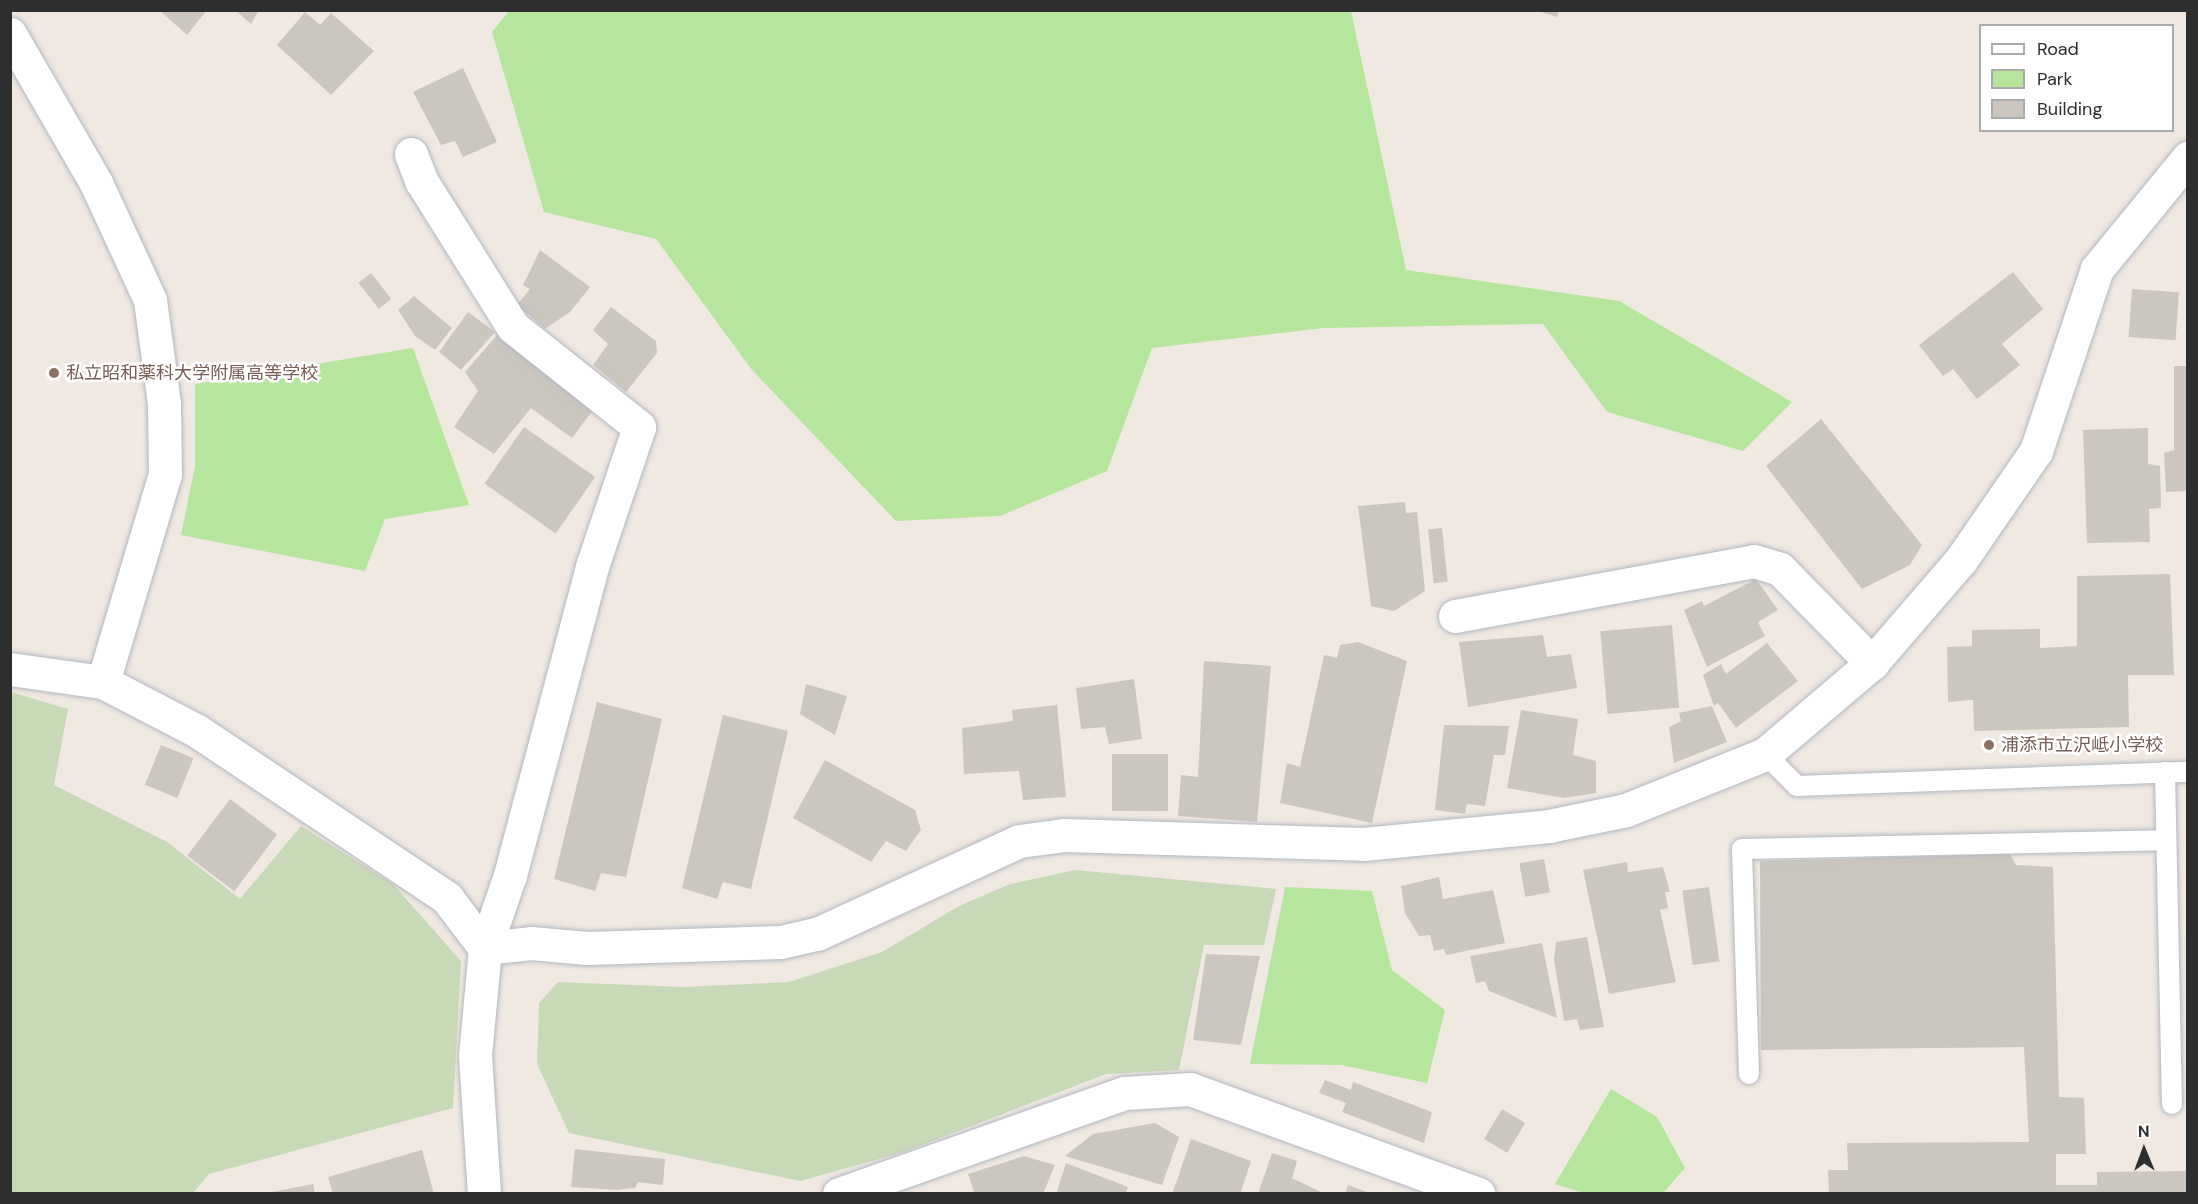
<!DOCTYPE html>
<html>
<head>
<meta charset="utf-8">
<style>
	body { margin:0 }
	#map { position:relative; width:2198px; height:1204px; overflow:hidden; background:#efe9e1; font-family:"DM Sans","Noto Sans JP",sans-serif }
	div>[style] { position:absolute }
	.green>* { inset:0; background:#b6e59e }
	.cemetery>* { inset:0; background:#c8d9b8 }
	.building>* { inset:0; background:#cbc7bf; transform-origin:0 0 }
	.roads { filter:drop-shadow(0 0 2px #b4b7c1) drop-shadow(0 0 2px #b4b7c1) }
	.lane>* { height:20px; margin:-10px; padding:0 10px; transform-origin:10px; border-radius:10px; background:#fff }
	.street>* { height:33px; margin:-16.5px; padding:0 16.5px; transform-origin:16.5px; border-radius:16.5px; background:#fff }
	.dots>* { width:16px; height:16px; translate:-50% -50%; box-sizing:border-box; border:3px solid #fff; border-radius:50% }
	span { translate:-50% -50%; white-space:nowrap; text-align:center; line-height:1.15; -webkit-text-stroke:5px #fff; paint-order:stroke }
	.education-label { font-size:18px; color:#785e54 }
	.left { translate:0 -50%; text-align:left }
	.frame { position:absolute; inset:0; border:12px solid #2e2e2e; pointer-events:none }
	.legend { position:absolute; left:1979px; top:24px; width:195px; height:108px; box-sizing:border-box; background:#fff; border:2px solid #ababab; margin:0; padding:8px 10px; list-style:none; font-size:18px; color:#2e2e2e }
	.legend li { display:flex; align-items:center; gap:12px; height:30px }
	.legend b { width:30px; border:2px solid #ababab }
	.north { position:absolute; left:2114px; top:1120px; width:60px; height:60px; -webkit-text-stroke:4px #fff; paint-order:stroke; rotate:359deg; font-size:16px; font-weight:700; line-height:24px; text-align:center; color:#2e2e2e }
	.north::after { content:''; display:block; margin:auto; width:21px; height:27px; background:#2e2e2e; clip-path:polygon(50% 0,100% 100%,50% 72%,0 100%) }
</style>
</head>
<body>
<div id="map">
	<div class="green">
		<i style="clip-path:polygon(509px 11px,1351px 11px,1406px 270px,1619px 301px,1792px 402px,1743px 451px,1607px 412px,1543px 324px,1324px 328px,1152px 348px,1107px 471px,1000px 516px,896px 521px,752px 370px,656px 239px,544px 212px,492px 32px)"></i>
		<i style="clip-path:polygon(413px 348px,469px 505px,385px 519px,365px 571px,181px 535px,195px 466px,195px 384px)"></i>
		<i style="clip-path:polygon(1285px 887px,1372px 891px,1392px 970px,1445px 1010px,1427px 1083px,1341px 1065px,1250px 1064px)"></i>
		<i style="clip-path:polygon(1611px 1089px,1657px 1117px,1685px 1168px,1663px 1193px,1583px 1193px,1555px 1184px)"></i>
	</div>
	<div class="cemetery">
		<i style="clip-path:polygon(11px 692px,68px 709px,54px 785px,167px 842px,240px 899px,301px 826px,393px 884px,461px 961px,453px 1108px,209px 1174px,193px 1193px,11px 1193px)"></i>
		<i style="clip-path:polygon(1075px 870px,1276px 889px,1264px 945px,1204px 945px,1179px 1070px,1106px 1074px,901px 1153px,800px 1181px,569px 1133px,537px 1064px,539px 1003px,558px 982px,684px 987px,789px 982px,882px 952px,959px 906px,1010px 884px)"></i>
	</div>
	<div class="building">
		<i style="clip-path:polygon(159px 10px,207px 10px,187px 35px)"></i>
		<i style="clip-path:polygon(235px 10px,259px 10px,251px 24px)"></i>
		<i style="clip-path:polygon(1535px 10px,1559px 10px,1557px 17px)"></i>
		<i style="clip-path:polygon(305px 12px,320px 25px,331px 13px,374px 51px,331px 95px,277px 45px)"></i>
		<i style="clip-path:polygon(463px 68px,497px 142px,463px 157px,455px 141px,441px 145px,413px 92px)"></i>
		<i style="clip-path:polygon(540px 250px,590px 287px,570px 312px,545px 329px,517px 305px,530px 289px,523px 285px)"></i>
		<i style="clip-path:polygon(2013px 272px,2043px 309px,2002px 344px,2020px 365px,1977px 399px,1953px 369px,1943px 376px,1919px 345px)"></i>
		<i style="left:371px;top:273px;width:33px;height:16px;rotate:52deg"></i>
		<i style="left:2132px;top:289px;width:47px;height:48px;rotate:4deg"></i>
		<i style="clip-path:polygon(414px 296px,452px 328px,435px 350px,415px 336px,398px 310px)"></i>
		<i style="clip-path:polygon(611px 307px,656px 341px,657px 353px,626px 392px,593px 365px,608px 344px,593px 330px)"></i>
		<i style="clip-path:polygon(468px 312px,495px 332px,461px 370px,439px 352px)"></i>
		<i style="clip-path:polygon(497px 335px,593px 410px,572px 438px,531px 408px,494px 454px,454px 427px,478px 391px,465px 372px)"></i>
		<i style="clip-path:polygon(2174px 366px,2188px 366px,2188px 491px,2166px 492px,2164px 453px,2174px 450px)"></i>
		<i style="clip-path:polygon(1821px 419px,1922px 545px,1910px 565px,1862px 589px,1766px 466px)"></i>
		<i style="left:524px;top:427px;width:87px;height:69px;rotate:35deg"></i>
		<i style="clip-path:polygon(2148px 428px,2148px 464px,2160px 466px,2161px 508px,2149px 509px,2150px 542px,2087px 543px,2083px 430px)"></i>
		<i style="clip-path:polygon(1405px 502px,1406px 513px,1417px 512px,1425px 591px,1394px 611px,1371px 606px,1358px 506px)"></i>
		<i style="left:1442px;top:528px;width:54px;height:14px;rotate:84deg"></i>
		<i style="clip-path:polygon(2170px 574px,2174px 675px,2128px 675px,2129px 727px,1974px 731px,1973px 700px,1948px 702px,1947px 647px,1972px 646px,1972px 630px,2040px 629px,2040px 648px,2077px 646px,2077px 576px)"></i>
		<i style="clip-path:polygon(1756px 579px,1778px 610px,1758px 622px,1765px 636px,1707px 667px,1684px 610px,1702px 601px,1704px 606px)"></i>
		<i style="left:1672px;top:625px;width:83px;height:72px;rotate:85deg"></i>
		<i style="clip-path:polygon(1543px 635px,1547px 657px,1571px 654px,1577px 688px,1468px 707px,1459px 642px)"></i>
		<i style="clip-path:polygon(1358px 642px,1407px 661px,1372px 823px,1280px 803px,1287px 763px,1300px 767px,1324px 655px,1337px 658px,1340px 645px)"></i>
		<i style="clip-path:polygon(1767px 643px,1798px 681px,1736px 728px,1718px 703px,1714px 706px,1703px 675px,1721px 664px,1726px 674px)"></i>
		<i style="clip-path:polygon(1204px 661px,1271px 666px,1257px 822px,1178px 816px,1181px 775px,1198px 777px)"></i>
		<i style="clip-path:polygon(1134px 679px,1142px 739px,1109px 744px,1105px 727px,1081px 729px,1076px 688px)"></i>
		<i style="clip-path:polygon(806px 684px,847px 696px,835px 735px,800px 714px)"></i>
		<i style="clip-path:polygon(597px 702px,662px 719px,626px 877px,601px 873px,595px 891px,554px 879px)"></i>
		<i style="clip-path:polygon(1057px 705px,1066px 797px,1023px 800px,1019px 771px,964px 774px,962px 728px,1013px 721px,1012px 710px)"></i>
		<i style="clip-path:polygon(1712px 706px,1727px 742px,1674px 763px,1669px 727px,1681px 721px,1679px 713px)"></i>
		<i style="clip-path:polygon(1521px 710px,1578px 719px,1573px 755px,1596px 761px,1596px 793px,1564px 798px,1507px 788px)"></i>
		<i style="clip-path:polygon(723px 715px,788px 731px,751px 889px,723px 882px,717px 899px,682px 888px)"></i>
		<i style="clip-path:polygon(1444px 725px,1509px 726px,1505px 755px,1494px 755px,1485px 806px,1467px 804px,1465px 814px,1435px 810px)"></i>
		<i style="left:161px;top:745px;width:35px;height:43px;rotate:22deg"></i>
		<i style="left:1112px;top:754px;width:56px;height:57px"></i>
		<i style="clip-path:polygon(825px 760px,915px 810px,921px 830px,906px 851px,886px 841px,871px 862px,793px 818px)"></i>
		<i style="left:230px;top:799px;width:59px;height:71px;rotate:37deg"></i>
		<i style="clip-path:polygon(2010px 854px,2016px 865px,2053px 867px,2059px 1097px,2084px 1098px,2086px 1154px,2056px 1154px,2056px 1185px,2097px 1185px,2097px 1172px,2188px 1171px,2188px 1194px,1829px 1194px,1828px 1170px,1848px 1170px,1847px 1143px,2029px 1142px,2024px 1047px,1761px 1050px,1760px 861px)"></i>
		<i style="left:1544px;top:859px;width:34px;height:25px;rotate:80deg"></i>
		<i style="clip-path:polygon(1627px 862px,1628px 872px,1663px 867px,1670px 892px,1665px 892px,1668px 908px,1660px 910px,1676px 982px,1609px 994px,1583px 870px)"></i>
		<i style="clip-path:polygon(1439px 877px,1443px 899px,1493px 890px,1505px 943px,1446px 955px,1444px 949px,1434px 951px,1430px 935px,1419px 936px,1405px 913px,1401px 886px)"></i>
		<i style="left:1709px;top:887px;width:75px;height:27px;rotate:82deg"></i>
		<i style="clip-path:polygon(1587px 937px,1604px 1027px,1580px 1030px,1577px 1019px,1564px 1021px,1554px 960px,1556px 942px)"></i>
		<i style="clip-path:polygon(1542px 943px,1557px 1018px,1489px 991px,1485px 981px,1476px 983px,1470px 956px)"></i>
		<i style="clip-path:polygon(1206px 954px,1260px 956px,1241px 1045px,1193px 1040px)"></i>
		<i style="clip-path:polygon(1325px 1080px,1351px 1090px,1353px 1082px,1432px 1112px,1424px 1143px,1342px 1112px,1346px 1103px,1319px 1093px)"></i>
		<i style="left:1502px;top:1109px;width:27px;height:35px;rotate:31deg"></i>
		<i style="clip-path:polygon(1155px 1123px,1179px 1137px,1162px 1185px,1065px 1156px,1093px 1134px)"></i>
		<i style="clip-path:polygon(1191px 1139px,1251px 1161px,1240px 1194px,1173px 1192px)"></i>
		<i style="clip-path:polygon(575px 1149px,665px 1159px,663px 1185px,638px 1182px,635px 1188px,616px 1190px,571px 1187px)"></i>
		<i style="clip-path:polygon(422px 1150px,434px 1194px,333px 1194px,328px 1177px)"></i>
		<i style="clip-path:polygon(1272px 1153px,1297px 1161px,1292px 1178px,1325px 1194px,1258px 1194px)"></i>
		<i style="clip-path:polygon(1024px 1156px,1055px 1165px,1043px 1194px,975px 1194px,968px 1174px)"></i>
		<i style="clip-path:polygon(1066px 1163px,1128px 1187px,1126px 1194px,1056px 1194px)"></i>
		<i style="clip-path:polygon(313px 1184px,315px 1194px,272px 1194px,272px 1192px)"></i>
		<i style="clip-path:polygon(1348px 1185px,1370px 1193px,1370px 1194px,1345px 1194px)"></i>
	</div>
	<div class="roads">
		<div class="lane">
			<i style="left:1765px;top:754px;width:45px;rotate:45deg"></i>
			<i style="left:1797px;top:786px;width:391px;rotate:-2.1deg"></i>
			<i style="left:2165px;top:772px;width:332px;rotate:88.8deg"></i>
			<i style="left:1749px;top:1074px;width:225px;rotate:-91.8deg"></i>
			<i style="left:1742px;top:849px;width:424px;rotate:-1.2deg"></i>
		</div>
		<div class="street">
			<i style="left:10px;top:34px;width:172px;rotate:60deg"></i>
			<i style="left:96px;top:183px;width:129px;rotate:65.2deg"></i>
			<i style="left:150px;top:300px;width:105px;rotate:82.3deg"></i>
			<i style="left:164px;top:404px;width:70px;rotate:89.2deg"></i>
			<i style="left:165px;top:474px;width:217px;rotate:106.6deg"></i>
			<i style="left:411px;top:154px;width:30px;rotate:69deg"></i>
			<i style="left:422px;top:182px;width:171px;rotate:57.9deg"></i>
			<i style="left:513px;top:327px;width:161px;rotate:38.4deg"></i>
			<i style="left:639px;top:427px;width:148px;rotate:108.6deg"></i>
			<i style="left:592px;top:567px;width:319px;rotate:104.9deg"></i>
			<i style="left:510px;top:875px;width:77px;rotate:108.9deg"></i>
			<i style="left:485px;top:948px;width:107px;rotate:95.3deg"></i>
			<i style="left:475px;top:1055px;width:139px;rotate:86.3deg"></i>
			<i style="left:1455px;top:616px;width:304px;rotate:-10.4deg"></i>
			<i style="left:1754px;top:561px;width:27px;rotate:17deg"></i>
			<i style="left:1780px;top:569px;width:132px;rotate:45.6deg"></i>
			<i style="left:10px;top:669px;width:94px;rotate:8deg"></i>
			<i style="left:103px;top:682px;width:106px;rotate:27.5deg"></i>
			<i style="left:197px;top:731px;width:301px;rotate:33.7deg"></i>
			<i style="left:447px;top:898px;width:63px;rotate:52.8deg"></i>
			<i style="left:485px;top:948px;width:46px;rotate:-6.2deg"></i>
			<i style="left:531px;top:943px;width:56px;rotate:5.1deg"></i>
			<i style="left:587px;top:948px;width:194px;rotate:-1.8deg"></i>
			<i style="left:781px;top:942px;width:37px;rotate:-13deg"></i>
			<i style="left:817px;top:934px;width:222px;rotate:-24.7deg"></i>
			<i style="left:1019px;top:841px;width:45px;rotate:-7.6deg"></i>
			<i style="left:1064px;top:835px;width:299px;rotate:1.7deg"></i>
			<i style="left:1363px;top:844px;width:187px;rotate:-5.5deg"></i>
			<i style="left:1549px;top:826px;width:79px;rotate:-11.7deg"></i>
			<i style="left:1626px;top:810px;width:150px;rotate:-21.9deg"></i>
			<i style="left:1765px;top:754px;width:140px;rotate:-40.4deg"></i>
			<i style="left:1872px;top:663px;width:136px;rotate:-49.2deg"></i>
			<i style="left:1961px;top:560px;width:132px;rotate:-55.5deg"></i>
			<i style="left:2036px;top:451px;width:192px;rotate:-71.5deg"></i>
			<i style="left:2097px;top:269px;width:144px;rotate:-50.7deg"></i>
			<i style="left:839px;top:1194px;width:303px;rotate:-19.5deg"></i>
			<i style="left:1125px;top:1093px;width:65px;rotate:-3.5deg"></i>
			<i style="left:1190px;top:1089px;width:307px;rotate:20deg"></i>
		</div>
	</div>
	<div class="dots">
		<i style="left:54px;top:373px;background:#8d6e63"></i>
		<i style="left:1989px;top:745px;background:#8d6e63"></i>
	</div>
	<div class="education-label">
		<span class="left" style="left:66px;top:373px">私立昭和薬科大学附属高等学校</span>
		<span class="left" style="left:2001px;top:745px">浦添市立沢岻小学校</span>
	</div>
	<div class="frame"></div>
	<ul class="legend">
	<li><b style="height:8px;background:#fff"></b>Road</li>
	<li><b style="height:16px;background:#b6e59e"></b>Park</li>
	<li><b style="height:16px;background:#cbc7bf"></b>Building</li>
	</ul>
	<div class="north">N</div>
</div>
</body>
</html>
